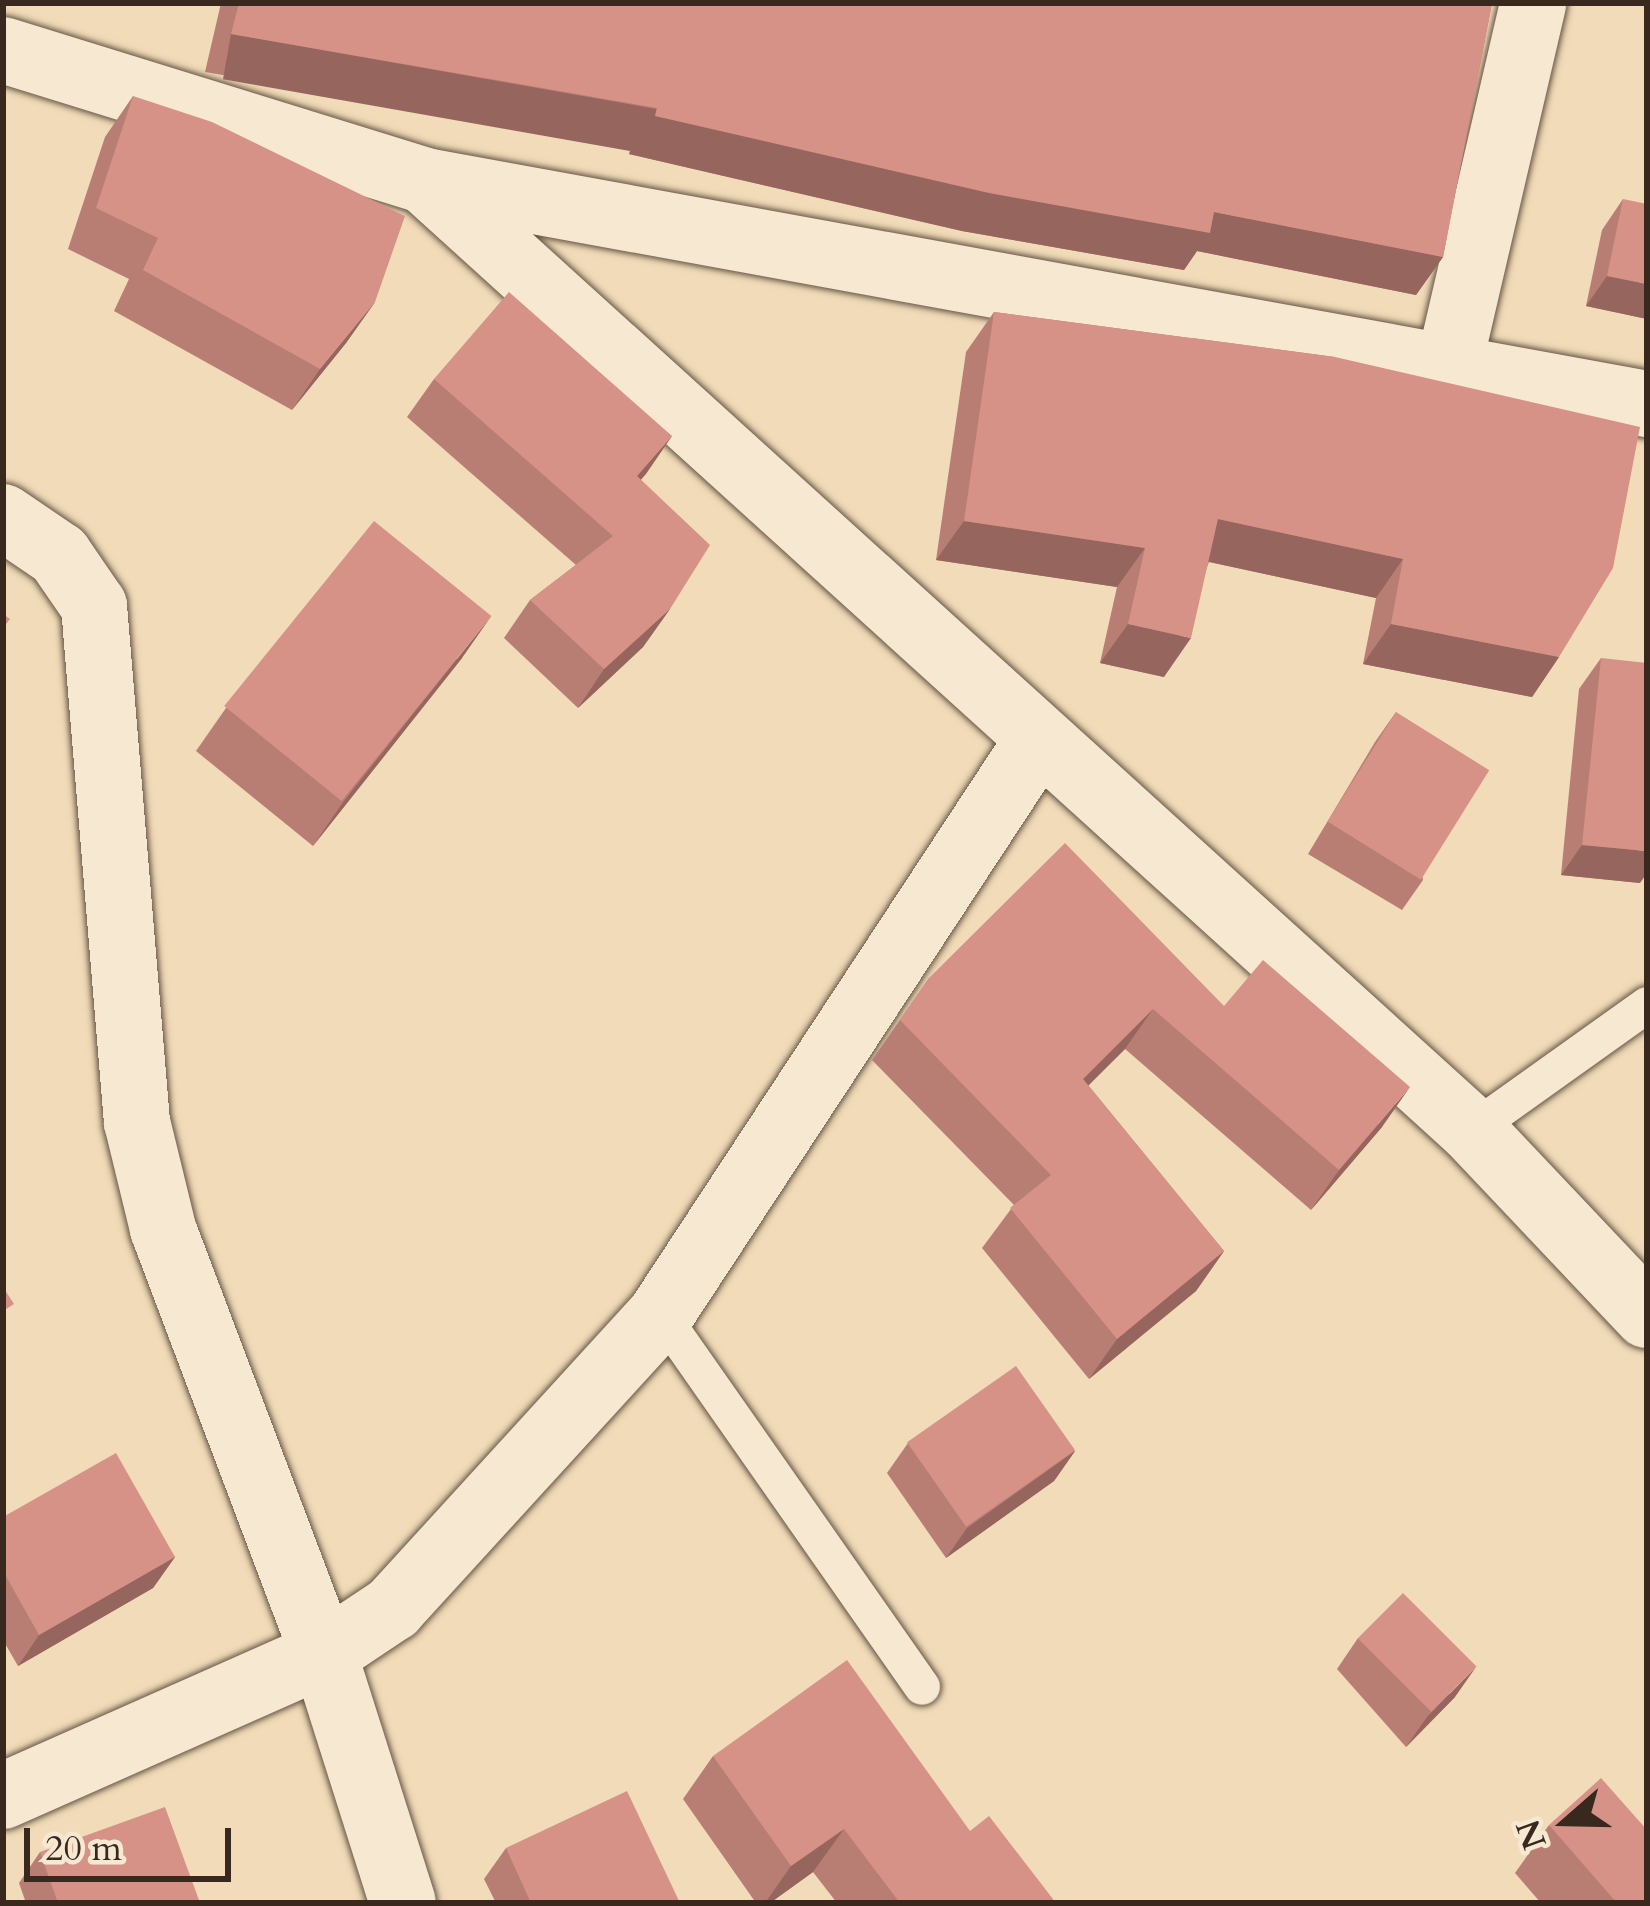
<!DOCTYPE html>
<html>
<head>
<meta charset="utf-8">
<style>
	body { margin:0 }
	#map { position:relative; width:1650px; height:1906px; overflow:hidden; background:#f1dbb8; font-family:Cardo,serif }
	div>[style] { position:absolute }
	.roads { filter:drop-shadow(0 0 3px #654) drop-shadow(0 0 3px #654) }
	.lane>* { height:36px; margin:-18px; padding:0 18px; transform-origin:18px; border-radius:18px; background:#f6e8d1 }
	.street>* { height:66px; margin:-33px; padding:0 33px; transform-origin:33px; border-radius:33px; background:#f6e8d1 }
	.wall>* { inset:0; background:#b87e73 }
	.shaded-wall>* { inset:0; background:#96665e; transform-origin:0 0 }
	.building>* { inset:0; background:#d69286; transform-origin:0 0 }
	span { translate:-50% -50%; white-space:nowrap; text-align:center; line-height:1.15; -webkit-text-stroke:10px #f6e8d1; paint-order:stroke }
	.frame { position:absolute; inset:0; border:6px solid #38281e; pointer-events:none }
	.north { position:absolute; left:1506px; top:1762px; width:120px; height:120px; -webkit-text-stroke:9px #f6e8d1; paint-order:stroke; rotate:250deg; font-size:33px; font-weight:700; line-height:48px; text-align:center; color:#38281e }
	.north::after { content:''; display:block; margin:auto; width:42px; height:54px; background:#38281e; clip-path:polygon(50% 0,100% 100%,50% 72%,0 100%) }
	.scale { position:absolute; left:24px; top:1828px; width:207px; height:54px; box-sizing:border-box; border:6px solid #38281e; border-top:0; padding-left:15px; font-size:36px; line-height:42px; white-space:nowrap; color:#38281e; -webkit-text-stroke:9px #f6e8d1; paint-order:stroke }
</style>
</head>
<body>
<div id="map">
	<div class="roads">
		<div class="lane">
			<i style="left:1472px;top:1130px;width:215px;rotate:-35.5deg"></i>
			<i style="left:661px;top:1314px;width:455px;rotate:55deg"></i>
		</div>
		<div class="street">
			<i style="left:3px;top:50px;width:442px;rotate:17.2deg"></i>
			<i style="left:425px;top:181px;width:1242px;rotate:10.34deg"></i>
			<i style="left:425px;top:181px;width:1413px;rotate:42.19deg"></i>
			<i style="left:1472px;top:1130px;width:255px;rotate:46.6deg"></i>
			<i style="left:1450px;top:361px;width:367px;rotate:-76.9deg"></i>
			<i style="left:3px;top:517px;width:68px;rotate:34.2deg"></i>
			<i style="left:59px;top:555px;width:62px;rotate:55.5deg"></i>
			<i style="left:94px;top:606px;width:518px;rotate:85.24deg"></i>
			<i style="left:137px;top:1122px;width:110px;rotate:76.3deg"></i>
			<i style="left:163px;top:1229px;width:454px;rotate:69.3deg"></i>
			<i style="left:324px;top:1654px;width:261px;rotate:72.4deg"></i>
			<i style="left:3px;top:1796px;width:351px;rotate:-23.9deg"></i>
			<i style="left:324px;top:1654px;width:83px;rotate:-33.7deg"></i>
			<i style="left:393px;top:1608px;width:398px;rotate:-47.6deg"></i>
			<i style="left:661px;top:1314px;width:687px;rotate:-56.7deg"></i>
		</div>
	</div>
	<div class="wall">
		<i style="clip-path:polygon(221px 3px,1492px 3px,1443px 257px,1416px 295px,1197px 251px,1184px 270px,962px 231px,629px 154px,631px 145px,205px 72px)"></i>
		<i style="clip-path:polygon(133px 96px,375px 302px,346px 343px,292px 410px,114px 311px,129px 279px,68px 249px,105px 137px)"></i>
		<i style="clip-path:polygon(1623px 199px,1647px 319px,1586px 306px,1602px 230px)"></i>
		<i style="clip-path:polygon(994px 312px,1335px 357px,1559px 657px,1532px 697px,1363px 664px,1376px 598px,1209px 562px,1164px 677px,1100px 663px,1117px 587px,936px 560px,966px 352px)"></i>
		<i style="clip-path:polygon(434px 379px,672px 436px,641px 479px,670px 609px,643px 647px,578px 708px,504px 638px,530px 600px,576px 565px,407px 417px)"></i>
		<i style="clip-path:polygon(462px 658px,313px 846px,196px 751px,226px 708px)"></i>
		<i style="clip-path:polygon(1601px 658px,1640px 883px,1561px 875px,1579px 689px)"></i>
		<i style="clip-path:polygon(1396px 712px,1423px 880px,1402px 910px,1308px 854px,1375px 742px)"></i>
		<i style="clip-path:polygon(929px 978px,1224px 1006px,1382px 1127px,1311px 1210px,1125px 1049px,1088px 1085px,1224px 1251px,1196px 1291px,1089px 1379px,982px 1248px,1014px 1205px,872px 1060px)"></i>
		<i style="clip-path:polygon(908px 1443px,1075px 1451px,1054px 1481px,946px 1558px,887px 1473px)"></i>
		<i style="clip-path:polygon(3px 1517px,175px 1557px,153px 1588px,18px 1666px,3px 1640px)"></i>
		<i style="clip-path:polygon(1358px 1638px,1455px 1697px,1406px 1747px,1337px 1669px)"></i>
		<i style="clip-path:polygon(713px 1756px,970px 1831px,1056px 1903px,837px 1903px,813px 1872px,770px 1903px,756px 1903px,683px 1799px)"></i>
		<i style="clip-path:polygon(1549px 1825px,1647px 1903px,1541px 1903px,1515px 1873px)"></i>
		<i style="clip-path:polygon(506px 1848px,680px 1903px,496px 1903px,484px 1879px)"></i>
		<i style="clip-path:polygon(40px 1852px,200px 1903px,26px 1903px,19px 1883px)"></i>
	</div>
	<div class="shaded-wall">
		<i style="left:231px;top:34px;width:432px;height:46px;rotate:10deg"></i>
		<i style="clip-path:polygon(655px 116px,1214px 212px,1443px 257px,1416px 295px,1197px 251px,1184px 270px,962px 231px,629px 154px)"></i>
		<i style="clip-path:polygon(1607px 276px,1647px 284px,1647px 319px,1586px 306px)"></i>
		<i style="clip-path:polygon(375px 302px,346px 343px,292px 410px,320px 369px)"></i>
		<i style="clip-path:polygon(672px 436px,646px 474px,611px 514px,637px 476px)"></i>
		<i style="clip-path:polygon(1218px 519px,1403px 559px,1376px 598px,1191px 558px)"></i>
		<i style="clip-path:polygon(964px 521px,1145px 548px,1117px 587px,936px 560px)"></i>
		<i style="clip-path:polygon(670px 609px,643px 647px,578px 708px,604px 669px)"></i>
		<i style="clip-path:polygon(492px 615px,462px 658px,313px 846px,343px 802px)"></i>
		<i style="clip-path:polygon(1128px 624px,1191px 638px,1164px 677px,1100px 663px)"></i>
		<i style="clip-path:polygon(1391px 624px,1559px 657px,1532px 697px,1363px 664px)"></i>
		<i style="clip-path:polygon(1582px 845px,1647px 851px,1647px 873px,1640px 883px,1561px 875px)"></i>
		<i style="clip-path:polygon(1153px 1009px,1125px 1049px,1055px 1119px,1083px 1079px)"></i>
		<i style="clip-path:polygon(1410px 1087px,1382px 1127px,1311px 1210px,1339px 1170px)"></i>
		<i style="clip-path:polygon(1224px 1251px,1196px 1291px,1089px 1379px,1117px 1339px)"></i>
		<i style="clip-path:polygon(1075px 1451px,1054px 1481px,946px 1558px,967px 1528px)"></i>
		<i style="clip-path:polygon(175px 1557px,153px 1588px,18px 1666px,39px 1635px)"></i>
		<i style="clip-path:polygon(1476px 1667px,1455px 1697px,1406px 1747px,1427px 1717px)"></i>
		<i style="clip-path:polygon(844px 1829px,813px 1872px,770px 1903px,765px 1903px,791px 1866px)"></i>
	</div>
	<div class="building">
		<i style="clip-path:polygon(239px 3px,1492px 3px,1443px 257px,1214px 212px,1210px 233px,989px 193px,655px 116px,657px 108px,231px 34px)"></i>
		<i style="clip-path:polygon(133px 96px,212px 122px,405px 216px,375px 302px,320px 369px,143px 270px,158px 238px,96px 208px)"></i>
		<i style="clip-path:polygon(1623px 199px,1647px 204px,1647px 284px,1607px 276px)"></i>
		<i style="clip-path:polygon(509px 292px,672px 436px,637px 476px,710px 545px,670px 609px,604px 669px,530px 600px,613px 536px,434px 379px)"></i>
		<i style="clip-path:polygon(994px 312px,1335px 357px,1640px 427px,1613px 568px,1559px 657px,1391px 624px,1403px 559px,1218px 519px,1191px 638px,1128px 624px,1145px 548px,964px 521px)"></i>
		<i style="left:374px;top:521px;width:151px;height:238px;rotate:39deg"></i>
		<i style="clip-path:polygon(3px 614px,10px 619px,3px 628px)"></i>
		<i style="clip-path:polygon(1601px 658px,1647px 663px,1647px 851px,1582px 845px)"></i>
		<i style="left:1396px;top:712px;width:110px;height:129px;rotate:32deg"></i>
		<i style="clip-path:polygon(1065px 843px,1224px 1006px,1263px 960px,1410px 1087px,1339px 1170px,1153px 1009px,1083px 1079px,1224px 1251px,1117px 1339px,1010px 1208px,1051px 1175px,900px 1020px,929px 978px)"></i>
		<i style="clip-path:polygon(3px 1287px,14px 1304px,3px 1311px)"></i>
		<i style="left:1016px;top:1366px;width:103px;height:133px;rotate:55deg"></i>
		<i style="clip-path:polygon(116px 1453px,175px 1557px,39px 1635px,3px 1571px,3px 1517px)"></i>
		<i style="left:1403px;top:1593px;width:104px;height:64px;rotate:45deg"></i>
		<i style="clip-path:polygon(847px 1660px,970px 1831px,989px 1816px,1056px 1903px,900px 1903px,844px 1829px,791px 1866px,713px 1756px)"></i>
		<i style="clip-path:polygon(1601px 1778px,1647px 1830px,1647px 1903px,1617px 1903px,1549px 1825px)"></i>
		<i style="clip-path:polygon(627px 1791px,680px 1903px,531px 1903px,506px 1848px)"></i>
		<i style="clip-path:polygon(165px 1807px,200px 1903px,58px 1903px,40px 1852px)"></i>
	</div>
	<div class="frame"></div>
	<div class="north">N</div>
	<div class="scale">20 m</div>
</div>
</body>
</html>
